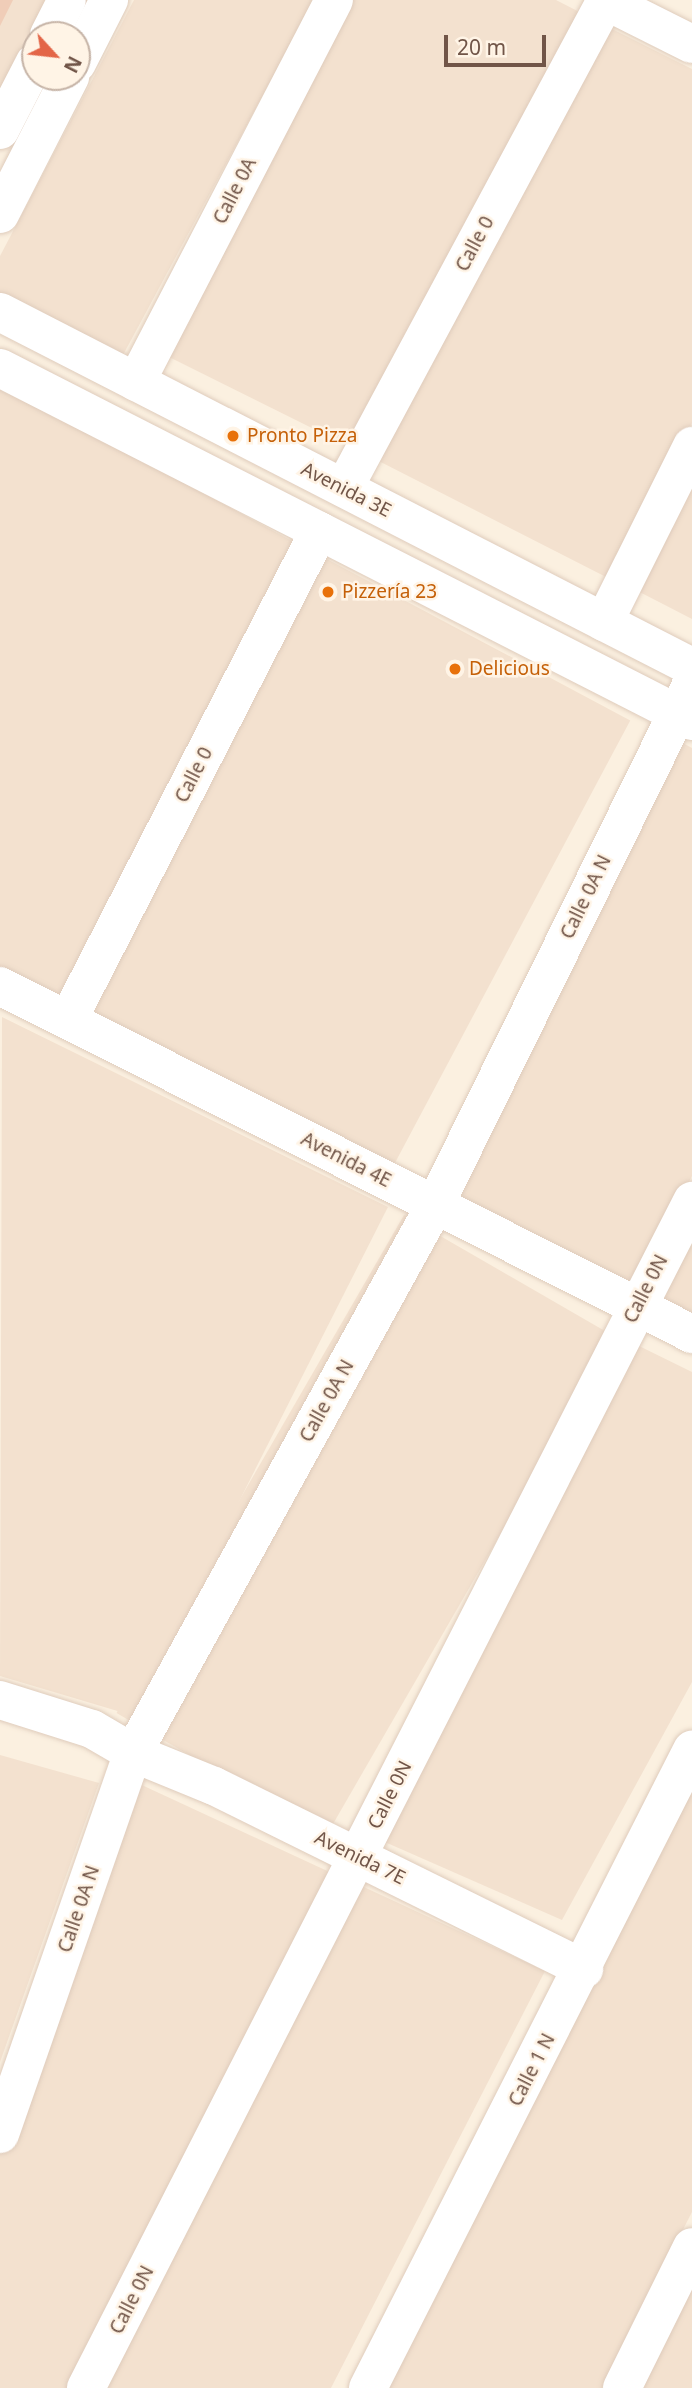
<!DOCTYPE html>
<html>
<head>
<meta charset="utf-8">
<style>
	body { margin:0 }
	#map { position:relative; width:692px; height:2388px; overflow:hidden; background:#fbf0e0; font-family:"Noto Sans",sans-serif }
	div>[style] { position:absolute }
	.residential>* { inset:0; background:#f3e1cf; transform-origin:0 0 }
	.building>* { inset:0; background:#f0cdb8 }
	.roads { filter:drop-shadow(0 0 2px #dfccbc) drop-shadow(0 0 2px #dfccbc) }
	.minor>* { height:38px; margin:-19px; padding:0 19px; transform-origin:19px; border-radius:19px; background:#fff }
	.dots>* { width:19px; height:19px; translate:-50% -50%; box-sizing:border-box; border:4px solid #fff4e6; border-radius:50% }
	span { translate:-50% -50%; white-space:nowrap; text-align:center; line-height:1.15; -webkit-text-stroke:5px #fff4e6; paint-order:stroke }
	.street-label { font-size:19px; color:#715548 }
	.food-label { font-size:19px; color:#c56008 }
	.left { translate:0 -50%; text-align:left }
	.north { position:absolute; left:21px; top:21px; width:70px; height:70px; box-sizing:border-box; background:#fff4e6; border:2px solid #c6b4a7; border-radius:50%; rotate:117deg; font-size:19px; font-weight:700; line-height:28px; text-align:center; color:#715548 }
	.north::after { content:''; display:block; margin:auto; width:24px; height:32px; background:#e36547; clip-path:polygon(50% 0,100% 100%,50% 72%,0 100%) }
	.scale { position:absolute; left:444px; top:35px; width:102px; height:32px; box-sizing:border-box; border:4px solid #715548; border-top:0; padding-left:9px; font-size:21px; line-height:24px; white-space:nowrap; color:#715548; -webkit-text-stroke:5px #fff4e6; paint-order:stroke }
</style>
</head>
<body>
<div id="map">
	<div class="residential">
		<i style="clip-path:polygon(0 0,51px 0,0 97px)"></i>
		<i style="clip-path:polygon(134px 0,314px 0,123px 355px,0 294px,0 256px)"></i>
		<i style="clip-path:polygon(343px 0,556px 0,591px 18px,352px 448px,161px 353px)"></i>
		<i style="clip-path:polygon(604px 25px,692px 69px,692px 423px,610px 579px,369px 456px)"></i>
		<i style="clip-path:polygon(0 383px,301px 546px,53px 1021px,0 991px)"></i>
		<i style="clip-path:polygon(692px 460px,692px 619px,628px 586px)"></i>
		<i style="left:323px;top:557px;width:348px;height:535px;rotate:28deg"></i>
		<i style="clip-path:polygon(660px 731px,692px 748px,692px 1176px,620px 1316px,416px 1202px)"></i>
		<i style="clip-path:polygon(2px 1017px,388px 1207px,131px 1715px,0 1676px)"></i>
		<i style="left:404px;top:1215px;width:243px;height:575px;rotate:30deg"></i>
		<i style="clip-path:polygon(692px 1231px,692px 1352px,642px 1326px)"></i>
		<i style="clip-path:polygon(635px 1344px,692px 1372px,692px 1682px,562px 1920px,378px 1839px)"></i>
		<i style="clip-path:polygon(0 1755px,99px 1783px,0 2062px)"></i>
		<i style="clip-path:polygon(692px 1778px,692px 2212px,602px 2388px,377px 2388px)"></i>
		<i style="clip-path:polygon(131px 1780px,336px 1875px,70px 2388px,0 2388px,0 2152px)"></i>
		<i style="clip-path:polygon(353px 1882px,545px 1971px,331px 2388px,92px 2388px)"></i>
		<i style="clip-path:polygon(692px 2267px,692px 2388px,631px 2388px)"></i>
	</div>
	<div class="building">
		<i style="clip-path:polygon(0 0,13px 0,0 26px)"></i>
	</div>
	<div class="roads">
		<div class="minor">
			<i style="left:604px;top:0;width:98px;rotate:26.6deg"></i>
			<i style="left:49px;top:35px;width:39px;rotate:-63deg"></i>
			<i style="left:77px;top:63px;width:71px;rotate:-63.1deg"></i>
			<i style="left:0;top:130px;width:76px;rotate:-62.8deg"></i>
			<i style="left:0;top:214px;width:154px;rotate:-62.9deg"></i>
			<i style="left:0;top:312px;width:778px;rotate:27.16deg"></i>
			<i style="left:0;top:368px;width:777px;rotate:27.03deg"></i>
			<i style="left:136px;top:382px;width:430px;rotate:-62.6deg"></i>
			<i style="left:344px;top:488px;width:554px;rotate:-61.77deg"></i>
			<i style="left:604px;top:622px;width:197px;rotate:-63.4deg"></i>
			<i style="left:0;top:986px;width:775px;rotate:26.7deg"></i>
			<i style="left:68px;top:1020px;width:550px;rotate:-62.83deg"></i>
			<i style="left:0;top:1700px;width:96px;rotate:17.5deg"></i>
			<i style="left:92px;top:1729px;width:48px;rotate:30.3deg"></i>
			<i style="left:133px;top:1753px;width:87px;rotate:22.2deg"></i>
			<i style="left:214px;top:1786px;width:413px;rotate:26.3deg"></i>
			<i style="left:0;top:2134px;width:404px;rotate:-70.8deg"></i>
			<i style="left:133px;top:1753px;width:626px;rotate:-61.14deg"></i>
			<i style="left:435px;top:1205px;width:582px;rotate:-63.79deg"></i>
			<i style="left:86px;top:2388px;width:1333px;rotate:-62.95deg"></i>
			<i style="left:368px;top:2388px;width:716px;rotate:-63.08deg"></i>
			<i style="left:622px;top:2388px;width:157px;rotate:-63.6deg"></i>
		</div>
	</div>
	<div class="dots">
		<i style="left:233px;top:436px;background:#e8710a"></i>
		<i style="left:328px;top:592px;background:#e8710a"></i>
		<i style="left:455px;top:669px;background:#e8710a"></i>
	</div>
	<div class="street-label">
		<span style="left:235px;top:191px;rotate:-63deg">Calle 0A</span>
		<span style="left:475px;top:244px;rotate:-62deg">Calle 0</span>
		<span style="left:346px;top:490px;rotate:27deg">Avenida 3E</span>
		<span style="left:194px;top:775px;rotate:-63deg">Calle 0</span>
		<span style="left:586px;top:897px;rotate:-64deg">Calle 0A N</span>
		<span style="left:346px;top:1160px;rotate:27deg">Avenida 4E</span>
		<span style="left:646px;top:1289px;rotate:-63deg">Calle 0N</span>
		<span style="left:327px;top:1401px;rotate:-61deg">Calle 0A N</span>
		<span style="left:390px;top:1795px;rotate:-63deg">Calle 0N</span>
		<span style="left:360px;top:1858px;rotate:26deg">Avenida 7E</span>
		<span style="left:79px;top:1909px;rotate:-71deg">Calle 0A N</span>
		<span style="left:532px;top:2070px;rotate:-63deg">Calle 1 N</span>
		<span style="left:132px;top:2300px;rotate:-63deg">Calle 0N</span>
	</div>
	<div class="food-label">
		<span class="left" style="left:247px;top:436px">Pronto Pizza</span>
		<span class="left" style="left:342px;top:592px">Pizzería 23</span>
		<span class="left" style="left:469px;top:669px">Delicious</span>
	</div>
	<div class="north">N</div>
	<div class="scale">20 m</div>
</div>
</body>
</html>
